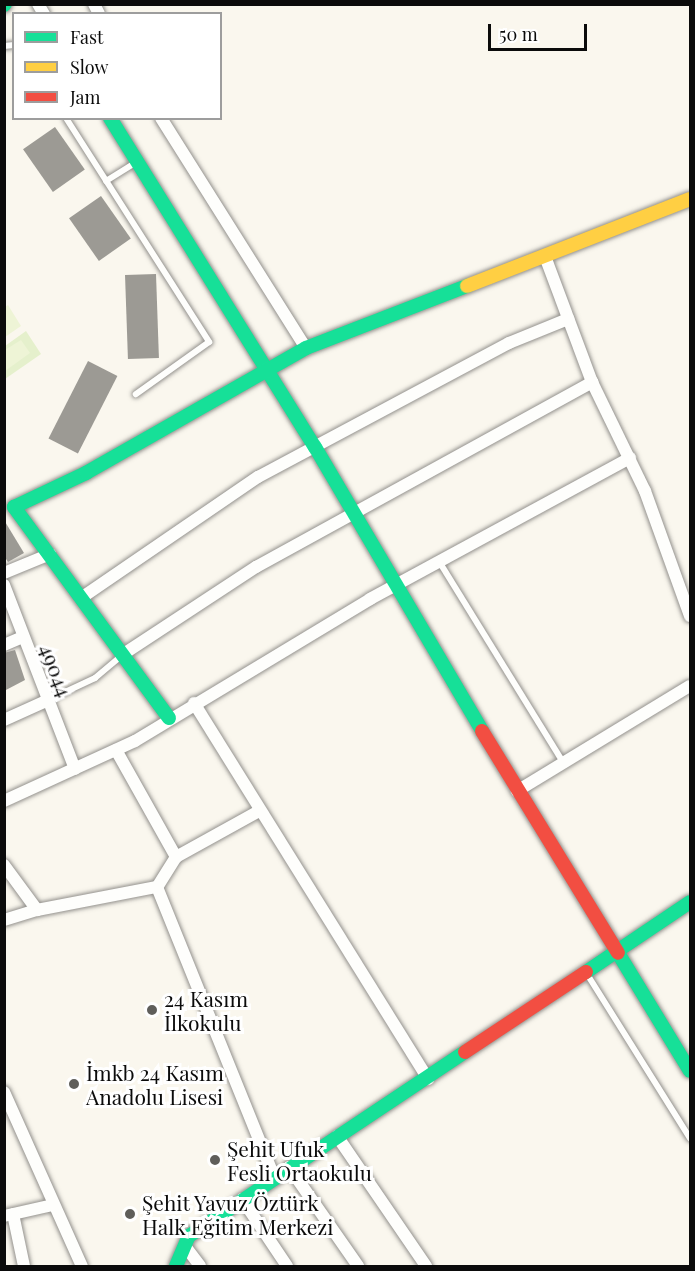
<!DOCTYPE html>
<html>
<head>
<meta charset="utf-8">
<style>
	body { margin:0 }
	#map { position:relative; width:695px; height:1271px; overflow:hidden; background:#faf7ee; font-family:"Playfair Display",serif }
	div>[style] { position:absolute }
	.green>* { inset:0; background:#e5f0cc }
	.pitch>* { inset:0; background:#eef4d6 }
	.building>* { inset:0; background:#9c9a94; transform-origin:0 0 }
	.roads { filter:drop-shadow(0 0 2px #93918d) drop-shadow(0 0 2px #93918d) }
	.lane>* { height:6px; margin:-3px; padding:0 3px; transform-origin:3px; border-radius:3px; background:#fefefc }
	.street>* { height:12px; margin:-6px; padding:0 6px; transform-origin:6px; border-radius:6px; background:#fefefc }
	.fast>* { height:14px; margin:-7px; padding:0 7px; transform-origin:7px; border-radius:7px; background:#16e098 }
	.slow>* { height:14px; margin:-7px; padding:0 7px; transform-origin:7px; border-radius:7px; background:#ffcf43 }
	.jam>* { height:14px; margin:-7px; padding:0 7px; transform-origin:7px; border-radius:7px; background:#f24e42 }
	.dots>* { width:16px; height:16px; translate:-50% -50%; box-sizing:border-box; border:3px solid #fff; border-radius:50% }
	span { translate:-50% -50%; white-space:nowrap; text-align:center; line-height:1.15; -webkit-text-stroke:6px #fff; paint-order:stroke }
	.street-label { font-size:21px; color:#0b0b0b }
	.poi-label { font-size:21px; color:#0b0b0b }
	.left { translate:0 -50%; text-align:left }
	.frame { position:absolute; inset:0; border:6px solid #0b0b0b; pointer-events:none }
	.legend { position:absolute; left:12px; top:12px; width:210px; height:108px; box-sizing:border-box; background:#fff; border:2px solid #9d9d9d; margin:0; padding:8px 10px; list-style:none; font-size:18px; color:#0b0b0b }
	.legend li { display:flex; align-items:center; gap:12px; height:30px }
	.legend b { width:30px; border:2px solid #9d9d9d }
	.scale { position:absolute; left:488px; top:24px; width:99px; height:27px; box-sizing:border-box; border:3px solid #0b0b0b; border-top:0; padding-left:8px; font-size:18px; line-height:21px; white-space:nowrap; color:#0b0b0b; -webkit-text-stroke:4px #fff; paint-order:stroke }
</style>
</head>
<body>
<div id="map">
	<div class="green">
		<i style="clip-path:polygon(26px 331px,41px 354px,5px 379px,5px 346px)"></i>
	</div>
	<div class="pitch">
		<i style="clip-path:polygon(8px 305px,21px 326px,5px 337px,5px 307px)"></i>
		<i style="clip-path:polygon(21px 340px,30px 353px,5px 371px,5px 350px)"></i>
	</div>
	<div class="building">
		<i style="left:55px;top:127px;width:52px;height:39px;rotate:55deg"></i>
		<i style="left:101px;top:196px;width:52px;height:39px;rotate:55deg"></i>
		<i style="left:156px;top:274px;width:84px;height:31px;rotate:88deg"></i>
		<i style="left:88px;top:361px;width:33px;height:87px;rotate:27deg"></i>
		<i style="clip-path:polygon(4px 520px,24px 553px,8px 562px,4px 556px)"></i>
		<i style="clip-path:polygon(15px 650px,25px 680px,4px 691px,4px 653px)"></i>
	</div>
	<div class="roads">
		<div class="lane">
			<i style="left:4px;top:46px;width:10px;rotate:-6deg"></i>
			<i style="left:66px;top:118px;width:266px;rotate:57.4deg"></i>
			<i style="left:209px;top:342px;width:90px;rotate:144.5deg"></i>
			<i style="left:106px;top:181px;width:36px;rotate:-32deg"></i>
			<i style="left:440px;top:563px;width:234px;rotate:58.3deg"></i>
			<i style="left:48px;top:700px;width:52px;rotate:-25.1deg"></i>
			<i style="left:95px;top:678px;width:33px;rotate:-40deg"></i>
			<i style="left:587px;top:974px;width:194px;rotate:57.9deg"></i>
		</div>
		<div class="street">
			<i style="left:38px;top:4px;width:12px;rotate:59deg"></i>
			<i style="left:94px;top:4px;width:11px;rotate:63deg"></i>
			<i style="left:161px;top:118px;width:272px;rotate:57.8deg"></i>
			<i style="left:546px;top:259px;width:131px;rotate:69.5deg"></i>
			<i style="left:592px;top:382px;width:121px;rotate:64.1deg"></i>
			<i style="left:645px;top:491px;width:133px;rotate:70.2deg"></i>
			<i style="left:4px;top:573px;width:50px;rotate:-22.4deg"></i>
			<i style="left:4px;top:585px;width:197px;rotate:68.9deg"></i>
			<i style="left:84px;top:596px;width:211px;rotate:-34.4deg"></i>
			<i style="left:258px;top:477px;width:285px;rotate:-28.1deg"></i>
			<i style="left:509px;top:343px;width:64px;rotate:-22.1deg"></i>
			<i style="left:4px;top:645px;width:21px;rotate:-23deg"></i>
			<i style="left:125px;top:653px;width:157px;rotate:-33.3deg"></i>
			<i style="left:256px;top:567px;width:384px;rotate:-28.8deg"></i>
			<i style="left:194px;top:703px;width:443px;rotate:58.1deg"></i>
			<i style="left:4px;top:720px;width:48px;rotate:-24.4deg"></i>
			<i style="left:116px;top:750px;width:123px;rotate:60.7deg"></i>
			<i style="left:176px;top:857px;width:36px;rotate:122deg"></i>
			<i style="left:157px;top:887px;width:313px;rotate:68deg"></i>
			<i style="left:517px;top:791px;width:202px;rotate:-31.3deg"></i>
			<i style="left:4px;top:801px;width:144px;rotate:-24.6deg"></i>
			<i style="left:135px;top:741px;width:275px;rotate:-31.1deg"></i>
			<i style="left:370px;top:599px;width:296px;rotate:-28.5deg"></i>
			<i style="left:176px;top:857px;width:95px;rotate:-29deg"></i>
			<i style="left:4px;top:865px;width:56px;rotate:53.7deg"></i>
			<i style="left:37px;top:910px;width:122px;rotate:-10.9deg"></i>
			<i style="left:4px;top:920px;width:34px;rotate:-17deg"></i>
			<i style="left:4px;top:1092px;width:191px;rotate:65.9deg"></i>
			<i style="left:337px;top:1136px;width:158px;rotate:55.6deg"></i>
			<i style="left:289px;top:1167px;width:121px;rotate:55.1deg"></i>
			<i style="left:242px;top:1199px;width:81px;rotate:56.1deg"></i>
			<i style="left:13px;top:1214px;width:53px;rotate:78.1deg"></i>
			<i style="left:4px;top:1216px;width:50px;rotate:-12.7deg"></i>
			<i style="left:185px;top:1246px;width:25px;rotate:53deg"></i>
		</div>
		<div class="fast">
			<i style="left:4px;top:5px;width:1px;rotate:-45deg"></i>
			<i style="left:110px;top:118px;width:388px;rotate:58.1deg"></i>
			<i style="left:315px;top:447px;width:329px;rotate:59.5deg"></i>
			<i style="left:169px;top:718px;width:262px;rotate:-126.3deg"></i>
			<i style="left:14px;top:507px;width:80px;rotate:-25.3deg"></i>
			<i style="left:86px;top:473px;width:253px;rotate:-29.6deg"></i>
			<i style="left:306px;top:348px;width:173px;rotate:-21.1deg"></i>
			<i style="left:618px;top:953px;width:138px;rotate:58.6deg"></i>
			<i style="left:586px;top:972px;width:125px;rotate:-33.9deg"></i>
			<i style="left:176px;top:1266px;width:33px;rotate:-67deg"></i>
			<i style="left:189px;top:1236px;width:332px;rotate:-33.7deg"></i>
		</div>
		<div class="slow">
			<i style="left:467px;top:286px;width:239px;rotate:-21.3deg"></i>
		</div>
		<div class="jam">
			<i style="left:482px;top:731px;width:260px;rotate:58.5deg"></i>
			<i style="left:465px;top:1052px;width:145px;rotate:-33.5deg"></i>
		</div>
	</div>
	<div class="dots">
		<i style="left:152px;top:1010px;background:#5f5e5a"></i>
		<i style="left:74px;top:1084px;background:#5f5e5a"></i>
		<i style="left:215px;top:1160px;background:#5f5e5a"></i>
		<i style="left:130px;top:1214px;background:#5f5e5a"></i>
	</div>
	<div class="street-label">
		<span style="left:57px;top:670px;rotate:69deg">49044</span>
	</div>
	<div class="poi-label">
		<span class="left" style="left:164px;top:1010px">24 Kasım<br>İlkokulu</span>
		<span class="left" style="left:86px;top:1084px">İmkb 24 Kasım<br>Anadolu Lisesi</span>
		<span class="left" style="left:227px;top:1160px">Şehit Ufuk<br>Fesli Ortaokulu</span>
		<span class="left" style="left:142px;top:1214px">Şehit Yavuz Öztürk<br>Halk Eğitim Merkezi</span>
	</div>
	<div class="frame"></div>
	<ul class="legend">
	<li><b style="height:8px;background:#16e098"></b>Fast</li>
	<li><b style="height:8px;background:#ffcf43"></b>Slow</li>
	<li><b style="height:8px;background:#f24e42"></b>Jam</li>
	</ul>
	<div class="scale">50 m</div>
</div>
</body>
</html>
